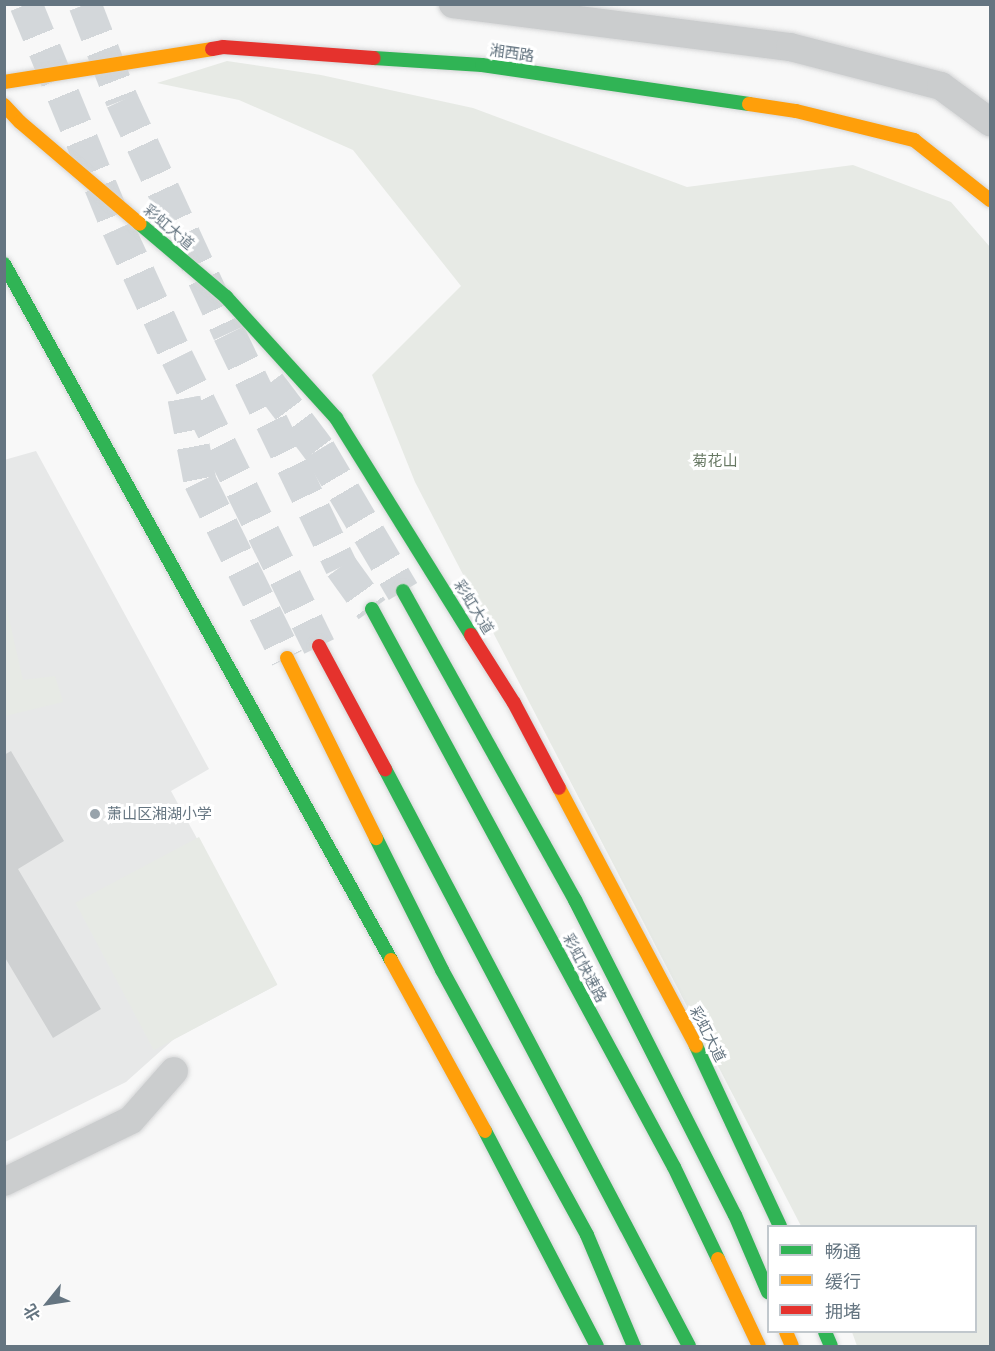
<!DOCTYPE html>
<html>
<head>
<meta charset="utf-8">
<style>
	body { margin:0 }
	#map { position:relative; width:995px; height:1351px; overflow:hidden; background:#f8f8f8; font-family:Arial,"Noto Sans SC",sans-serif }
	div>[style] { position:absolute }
	.built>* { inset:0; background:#e7e8e8 }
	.green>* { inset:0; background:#e7eae5; transform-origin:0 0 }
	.building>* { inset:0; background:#cfd1d2 }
	.highway-tunnel>* { height:33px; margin-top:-16.5px; transform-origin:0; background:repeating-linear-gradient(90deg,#d3d7da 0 33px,transparent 0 49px) }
	.roads { filter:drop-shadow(0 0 2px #d4d5d6) drop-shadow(0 0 2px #d4d5d6) }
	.street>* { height:28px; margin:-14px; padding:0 14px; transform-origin:14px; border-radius:14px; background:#cbcdce }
	.fast>* { height:14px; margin:-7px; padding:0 7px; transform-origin:7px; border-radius:7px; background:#30b455 }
	.slow>* { height:14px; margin:-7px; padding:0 7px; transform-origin:7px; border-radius:7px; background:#ff9f0a }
	.jam>* { height:14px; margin:-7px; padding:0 7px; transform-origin:7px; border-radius:7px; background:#e5322d }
	.dots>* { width:16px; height:16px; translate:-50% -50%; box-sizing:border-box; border:3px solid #fff; border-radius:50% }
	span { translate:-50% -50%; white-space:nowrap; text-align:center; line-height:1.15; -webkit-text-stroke:6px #fff; paint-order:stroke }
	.street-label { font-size:15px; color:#657581 }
	.park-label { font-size:15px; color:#687964 }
	.poi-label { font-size:15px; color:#657581 }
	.left { translate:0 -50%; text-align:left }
	.frame { position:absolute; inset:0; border:6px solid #657581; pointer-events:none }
	.legend { position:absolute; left:767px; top:1225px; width:210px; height:108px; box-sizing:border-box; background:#fff; border:2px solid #c1c8cd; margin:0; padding:8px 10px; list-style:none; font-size:18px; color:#657581 }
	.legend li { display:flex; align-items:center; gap:12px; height:30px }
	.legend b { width:30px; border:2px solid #c1c8cd }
	.north { position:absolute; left:18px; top:1273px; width:60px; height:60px; -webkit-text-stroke:4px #fff; paint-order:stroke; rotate:240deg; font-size:16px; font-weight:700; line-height:24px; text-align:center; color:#657581 }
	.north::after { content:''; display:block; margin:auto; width:21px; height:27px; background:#657581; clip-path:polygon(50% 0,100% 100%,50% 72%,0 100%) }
</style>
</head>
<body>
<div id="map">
	<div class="built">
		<i style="clip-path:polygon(36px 451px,209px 769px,171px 791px,277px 985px,174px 1039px,126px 1082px,5px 1142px,4px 460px)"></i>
	</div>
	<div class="green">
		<i style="clip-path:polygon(227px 61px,321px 75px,473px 108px,687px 187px,853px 165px,951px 202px,990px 247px,990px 1346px,857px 1346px,852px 1332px,976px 1332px,976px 1226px,801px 1226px,415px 482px,372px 375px,461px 286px,353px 150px,239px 100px,157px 83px)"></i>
		<i style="clip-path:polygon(4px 597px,23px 680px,55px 676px,63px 702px,5px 716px)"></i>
		<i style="left:199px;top:837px;width:167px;height:140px;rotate:62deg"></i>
	</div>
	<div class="building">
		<i style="clip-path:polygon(11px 751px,64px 841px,18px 869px,101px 1009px,53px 1038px,4px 956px,4px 755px)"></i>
	</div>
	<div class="highway-tunnel">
		<i style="left:26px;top:4px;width:242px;rotate:67.7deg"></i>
		<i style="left:118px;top:228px;width:142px;rotate:65.4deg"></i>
		<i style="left:177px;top:357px;width:322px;rotate:63.8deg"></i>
		<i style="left:85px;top:4px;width:103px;rotate:68.9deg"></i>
		<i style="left:122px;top:100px;width:256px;rotate:65.3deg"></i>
		<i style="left:229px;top:333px;width:259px;rotate:64.3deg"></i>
		<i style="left:341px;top:566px;width:53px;rotate:54.2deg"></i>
		<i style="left:269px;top:383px;width:83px;rotate:52.9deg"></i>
		<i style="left:319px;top:449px;width:165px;rotate:59.4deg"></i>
		<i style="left:184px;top:398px;width:85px;rotate:79.1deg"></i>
		<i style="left:200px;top:481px;width:197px;rotate:63.8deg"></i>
	</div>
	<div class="roads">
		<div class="street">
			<i style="left:453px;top:4px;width:340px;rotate:7.3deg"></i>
			<i style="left:790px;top:47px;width:156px;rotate:14.5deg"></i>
			<i style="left:941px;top:86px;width:61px;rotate:36.3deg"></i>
			<i style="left:4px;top:1182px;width:141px;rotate:-26deg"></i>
			<i style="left:131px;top:1120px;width:65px;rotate:-48.7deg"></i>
		</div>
		<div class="fast">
			<i style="left:374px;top:58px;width:108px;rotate:3.7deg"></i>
			<i style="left:482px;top:65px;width:270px;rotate:8.3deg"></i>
			<i style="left:140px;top:224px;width:113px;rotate:40.3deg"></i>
			<i style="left:226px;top:297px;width:164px;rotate:47.7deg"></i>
			<i style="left:336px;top:418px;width:256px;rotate:58.1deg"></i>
			<i style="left:4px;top:264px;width:796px;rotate:60.92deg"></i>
			<i style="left:403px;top:591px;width:354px;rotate:60.9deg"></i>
			<i style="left:575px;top:900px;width:353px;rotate:63.1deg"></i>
			<i style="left:735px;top:1215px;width:84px;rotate:66.8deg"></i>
			<i style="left:372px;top:609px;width:634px;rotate:61.58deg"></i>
			<i style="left:674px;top:1167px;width:102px;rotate:64.4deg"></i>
			<i style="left:385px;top:769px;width:652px;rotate:62.22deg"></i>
			<i style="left:376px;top:838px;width:148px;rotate:63.4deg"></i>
			<i style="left:442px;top:970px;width:302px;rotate:61.3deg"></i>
			<i style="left:587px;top:1235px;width:121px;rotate:67.1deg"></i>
			<i style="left:696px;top:1046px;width:199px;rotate:65deg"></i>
			<i style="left:485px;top:1131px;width:242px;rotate:62.5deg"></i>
			<i style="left:825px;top:1332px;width:15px;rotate:67deg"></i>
		</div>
		<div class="slow">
			<i style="left:4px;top:82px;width:211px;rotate:-9deg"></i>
			<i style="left:749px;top:104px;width:48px;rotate:8.5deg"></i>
			<i style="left:796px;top:111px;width:122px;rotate:13.8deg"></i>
			<i style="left:914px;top:140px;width:97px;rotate:38.3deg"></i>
			<i style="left:4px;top:105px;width:23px;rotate:47deg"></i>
			<i style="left:20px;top:122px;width:157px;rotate:40.4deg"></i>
			<i style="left:287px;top:658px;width:201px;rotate:63.7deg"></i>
			<i style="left:559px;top:788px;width:292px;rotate:62deg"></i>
			<i style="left:391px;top:960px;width:195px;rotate:61.2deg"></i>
			<i style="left:718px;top:1259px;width:96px;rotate:64.8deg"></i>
			<i style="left:786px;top:1332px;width:15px;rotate:67deg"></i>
		</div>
		<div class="jam">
			<i style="left:212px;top:49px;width:11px;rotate:-10deg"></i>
			<i style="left:223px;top:47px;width:151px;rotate:4.2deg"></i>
			<i style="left:471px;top:635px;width:80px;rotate:57.7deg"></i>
			<i style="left:514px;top:703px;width:96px;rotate:62.1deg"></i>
			<i style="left:319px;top:646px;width:140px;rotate:61.8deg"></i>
		</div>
	</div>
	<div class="dots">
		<i style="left:95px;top:814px;background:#98a3ab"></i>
	</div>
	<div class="street-label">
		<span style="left:512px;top:53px;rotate:8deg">湘西路</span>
		<span style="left:169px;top:227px;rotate:40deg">彩虹大道</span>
		<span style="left:474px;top:607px;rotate:58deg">彩虹大道</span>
		<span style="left:585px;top:968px;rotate:62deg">彩虹快速路</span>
		<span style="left:708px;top:1034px;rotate:63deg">彩虹大道</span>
	</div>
	<div class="park-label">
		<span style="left:715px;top:461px">菊花山</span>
	</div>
	<div class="poi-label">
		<span class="left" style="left:107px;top:814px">萧山区湘湖小学</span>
	</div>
	<div class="frame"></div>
	<ul class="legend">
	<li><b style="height:8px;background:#30b455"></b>畅通</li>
	<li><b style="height:8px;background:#ff9f0a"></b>缓行</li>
	<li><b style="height:8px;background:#e5322d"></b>拥堵</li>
	</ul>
	<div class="north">北</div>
</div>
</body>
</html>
